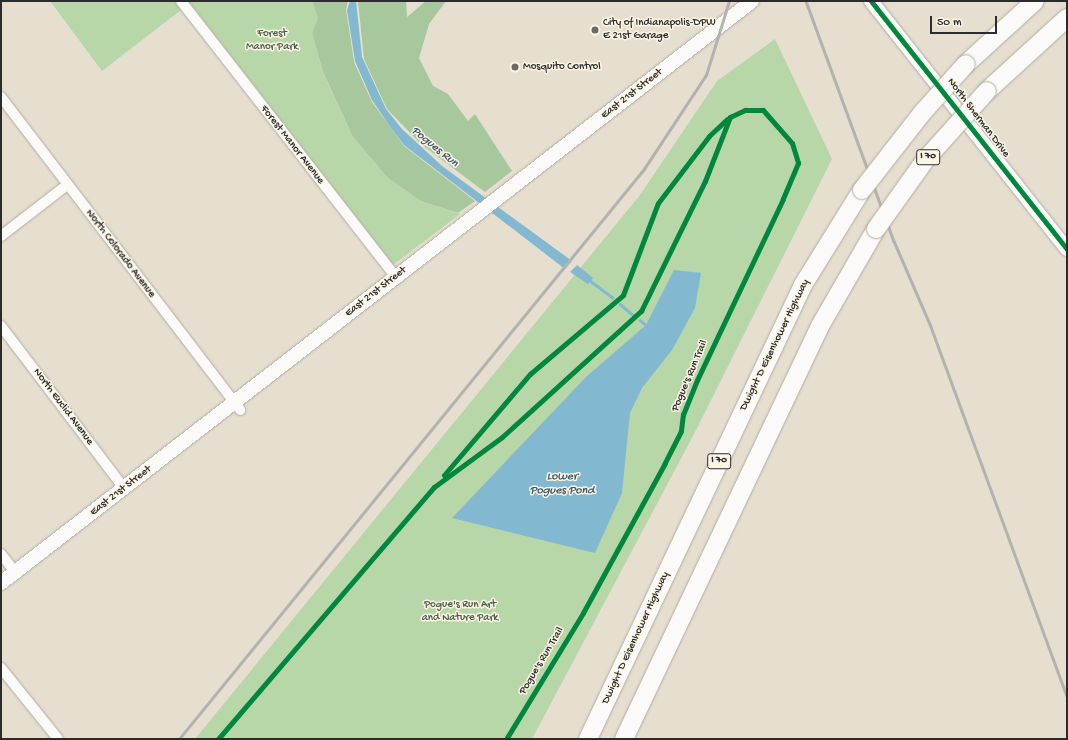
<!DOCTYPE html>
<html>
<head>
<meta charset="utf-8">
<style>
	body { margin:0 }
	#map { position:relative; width:1068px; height:740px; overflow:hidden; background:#e6dece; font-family:"Gochi Hand",sans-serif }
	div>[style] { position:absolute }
	.green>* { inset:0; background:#b7d7a8 }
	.forest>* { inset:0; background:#a7c79d }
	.water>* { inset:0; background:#82b8d0 }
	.stream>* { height:2.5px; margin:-1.25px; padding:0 1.25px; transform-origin:1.25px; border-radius:1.25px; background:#82b8d0 }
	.roads { filter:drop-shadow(0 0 1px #b2aca3) drop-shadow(0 0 1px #b2aca3) }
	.street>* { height:10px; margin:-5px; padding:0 5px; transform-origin:5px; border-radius:5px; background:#fbfaf8 }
	.secondary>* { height:14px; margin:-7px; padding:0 7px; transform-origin:7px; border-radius:7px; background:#fbfaf8 }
	.highway>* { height:18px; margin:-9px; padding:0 9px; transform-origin:9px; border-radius:9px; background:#fbfaf8 }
	.rail>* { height:2.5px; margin:-1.25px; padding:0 1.25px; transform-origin:1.25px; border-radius:1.25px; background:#b3b2af }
	.bridges { filter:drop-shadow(0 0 1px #b2aca3) drop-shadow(0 0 1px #b2aca3) }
	.highway-bridge>* { height:18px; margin:-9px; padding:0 9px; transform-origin:9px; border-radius:9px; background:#fbfaf8 }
	.cycleway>* { height:5px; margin:-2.5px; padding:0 2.5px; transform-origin:2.5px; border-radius:2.5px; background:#00873e }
	.dots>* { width:11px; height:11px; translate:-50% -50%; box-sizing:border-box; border:2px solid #fcf5e5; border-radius:50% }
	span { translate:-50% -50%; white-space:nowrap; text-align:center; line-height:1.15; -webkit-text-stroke:3px #fcf5e5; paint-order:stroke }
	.shield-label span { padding:1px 3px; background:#fcf5e5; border:1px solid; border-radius:3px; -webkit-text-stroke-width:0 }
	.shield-label { font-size:10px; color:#2b2b2b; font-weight:700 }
	.poi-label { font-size:11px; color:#2b2b2b }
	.left { translate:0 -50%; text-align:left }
	.park-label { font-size:11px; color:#4a5d47 }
	.street-label { font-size:11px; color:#2b2b2b }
	.water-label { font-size:12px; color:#3a5765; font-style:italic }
	.frame { position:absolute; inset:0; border:2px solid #2b2b2b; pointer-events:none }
	.scale { position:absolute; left:930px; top:16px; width:67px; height:18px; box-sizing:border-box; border:2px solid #2b2b2b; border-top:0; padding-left:5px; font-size:12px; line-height:14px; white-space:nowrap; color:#2b2b2b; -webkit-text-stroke:3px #fcf5e5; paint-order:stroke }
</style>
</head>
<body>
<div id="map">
	<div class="green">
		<i style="clip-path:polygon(50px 1px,312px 1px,318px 18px,312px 33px,323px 73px,353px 137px,388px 178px,421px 201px,460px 214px,393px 265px,190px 3px,102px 71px)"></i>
		<i style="clip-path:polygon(775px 39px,832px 159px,694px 434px,532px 739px,195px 739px,640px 195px,717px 81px)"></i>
	</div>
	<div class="forest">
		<i style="clip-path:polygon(312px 1px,348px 1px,346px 9px,354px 62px,372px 102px,404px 146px,475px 201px,458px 213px,421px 201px,388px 178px,353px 137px,323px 72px,312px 33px,318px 18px)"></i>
		<i style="clip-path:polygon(358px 1px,406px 1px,407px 17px,426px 1px,446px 1px,429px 24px,419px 58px,433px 86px,448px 94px,468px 121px,475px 114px,512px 171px,485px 192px,421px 144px,387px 109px,364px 59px)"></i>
	</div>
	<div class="water">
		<i style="clip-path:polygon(350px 1px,356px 1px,362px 57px,386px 109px,402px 129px,442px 166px,572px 261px,565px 269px,404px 145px,391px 128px,372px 100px,355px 61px,347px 10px)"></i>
		<i style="clip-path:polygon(577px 265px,593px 278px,588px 284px,570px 272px)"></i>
		<i style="clip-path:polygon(674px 270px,701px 273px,695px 308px,672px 350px,642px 388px,630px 413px,622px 493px,595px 553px,452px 518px,586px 377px,646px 325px)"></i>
	</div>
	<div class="stream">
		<i style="left:588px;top:279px;width:31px;rotate:37deg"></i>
		<i style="left:620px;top:304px;width:16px;rotate:40deg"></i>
		<i style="left:640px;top:320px;width:8px;rotate:40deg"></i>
	</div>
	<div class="roads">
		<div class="street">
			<i style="left:181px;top:1px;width:350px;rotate:52.1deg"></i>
			<i style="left:1px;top:97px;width:394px;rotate:52.6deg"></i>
			<i style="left:1px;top:236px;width:83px;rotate:-37.7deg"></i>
			<i style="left:1px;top:326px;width:203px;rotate:52.8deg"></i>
			<i style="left:1px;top:554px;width:23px;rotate:52deg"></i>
			<i style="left:1px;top:668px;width:91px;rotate:51.2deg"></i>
		</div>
		<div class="secondary">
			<i style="left:871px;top:1px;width:316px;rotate:51.7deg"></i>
			<i style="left:1px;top:583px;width:950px;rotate:-37.77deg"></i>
		</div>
		<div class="highway">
			<i style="left:966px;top:64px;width:93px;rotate:-42.4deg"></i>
			<i style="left:987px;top:91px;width:108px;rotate:-42.4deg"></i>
			<i style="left:588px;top:739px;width:502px;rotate:-64.66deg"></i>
			<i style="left:803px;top:285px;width:112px;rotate:-58.2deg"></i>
			<i style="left:624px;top:739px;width:457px;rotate:-64.6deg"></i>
			<i style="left:820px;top:326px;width:112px;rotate:-60deg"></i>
		</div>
	</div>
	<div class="rail">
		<i style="left:806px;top:1px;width:256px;rotate:69.9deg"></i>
		<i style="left:894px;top:241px;width:90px;rotate:66.6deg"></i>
		<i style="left:930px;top:324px;width:397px;rotate:69.8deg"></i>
		<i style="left:179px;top:739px;width:736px;rotate:-50.79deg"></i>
		<i style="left:644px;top:169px;width:113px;rotate:-56.6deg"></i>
		<i style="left:706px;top:75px;width:77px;rotate:-72.7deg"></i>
	</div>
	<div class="bridges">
		<div class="highway-bridge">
			<i style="left:862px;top:190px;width:99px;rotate:-52deg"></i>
			<i style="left:923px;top:112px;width:64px;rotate:-48.1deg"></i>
			<i style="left:876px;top:229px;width:86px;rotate:-54.5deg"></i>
			<i style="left:926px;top:159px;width:91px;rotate:-48.1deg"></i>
		</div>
	</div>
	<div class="cycleway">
		<i style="left:871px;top:1px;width:316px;rotate:51.7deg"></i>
		<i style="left:444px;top:475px;width:133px;rotate:-49.6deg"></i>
		<i style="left:530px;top:374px;width:122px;rotate:-40.3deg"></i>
		<i style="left:623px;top:295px;width:98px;rotate:-69.2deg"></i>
		<i style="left:658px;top:203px;width:84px;rotate:-52.7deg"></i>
		<i style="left:709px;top:136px;width:25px;rotate:-43deg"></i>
		<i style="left:218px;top:739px;width:332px;rotate:-49.4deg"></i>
		<i style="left:434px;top:487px;width:84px;rotate:-36.3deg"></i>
		<i style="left:502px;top:437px;width:188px;rotate:-42.2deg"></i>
		<i style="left:641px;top:311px;width:145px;rotate:-63.8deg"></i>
		<i style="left:705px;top:181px;width:69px;rotate:-68.7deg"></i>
		<i style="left:730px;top:117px;width:17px;rotate:-25deg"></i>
		<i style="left:745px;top:110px;width:18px"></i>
		<i style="left:763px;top:110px;width:44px;rotate:48.7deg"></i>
		<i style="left:792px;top:143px;width:21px;rotate:73deg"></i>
		<i style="left:798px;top:163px;width:39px;rotate:113deg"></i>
		<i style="left:783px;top:199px;width:200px;rotate:115.4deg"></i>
		<i style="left:697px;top:380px;width:37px;rotate:112deg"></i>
		<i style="left:683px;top:414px;width:17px;rotate:97deg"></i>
		<i style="left:681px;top:431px;width:36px;rotate:117deg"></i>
		<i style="left:665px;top:463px;width:171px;rotate:118.7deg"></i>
		<i style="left:583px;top:613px;width:148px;rotate:121.4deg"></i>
	</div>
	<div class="dots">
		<i style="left:595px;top:30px;background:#6c6a64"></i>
		<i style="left:515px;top:67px;background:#6c6a64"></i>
	</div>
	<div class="shield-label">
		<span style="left:928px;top:157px">I 70</span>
		<span style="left:719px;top:461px">I 70</span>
	</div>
	<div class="poi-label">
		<span class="left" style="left:603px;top:30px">City of Indianapolis-DPW<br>E 21st Garage</span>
		<span class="left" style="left:523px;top:67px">Mosquito Control</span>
	</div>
	<div class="park-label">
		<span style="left:272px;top:41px">Forest<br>Manor Park</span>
		<span style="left:460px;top:612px">Pogue's Run Art<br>and Nature Park</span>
	</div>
	<div class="street-label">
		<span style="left:632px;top:94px;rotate:-38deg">East 21st Street</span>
		<span style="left:978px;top:118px;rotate:53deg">North Sherman Drive</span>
		<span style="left:292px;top:145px;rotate:52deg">Forest Manor Avenue</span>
		<span style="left:120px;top:254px;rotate:53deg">North Colorado Avenue</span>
		<span style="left:376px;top:292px;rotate:-38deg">East 21st Street</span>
		<span style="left:775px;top:345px;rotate:-64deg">Dwight D Eisenhower Highway</span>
		<span style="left:690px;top:376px;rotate:-67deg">Pogue's Run Trail</span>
		<span style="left:63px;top:407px;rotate:53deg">North Euclid Avenue</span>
		<span style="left:121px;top:491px;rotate:-38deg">East 21st Street</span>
		<span style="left:636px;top:638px;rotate:-65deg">Dwight D Eisenhower Highway</span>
		<span style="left:542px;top:661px;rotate:-59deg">Pogue's Run Trail</span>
	</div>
	<div class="water-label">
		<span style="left:434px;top:148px;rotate:39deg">Pogues Run</span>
		<span style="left:562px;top:485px">Lower<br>Pogues Pond</span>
	</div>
	<div class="frame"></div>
	<div class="scale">50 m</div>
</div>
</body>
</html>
